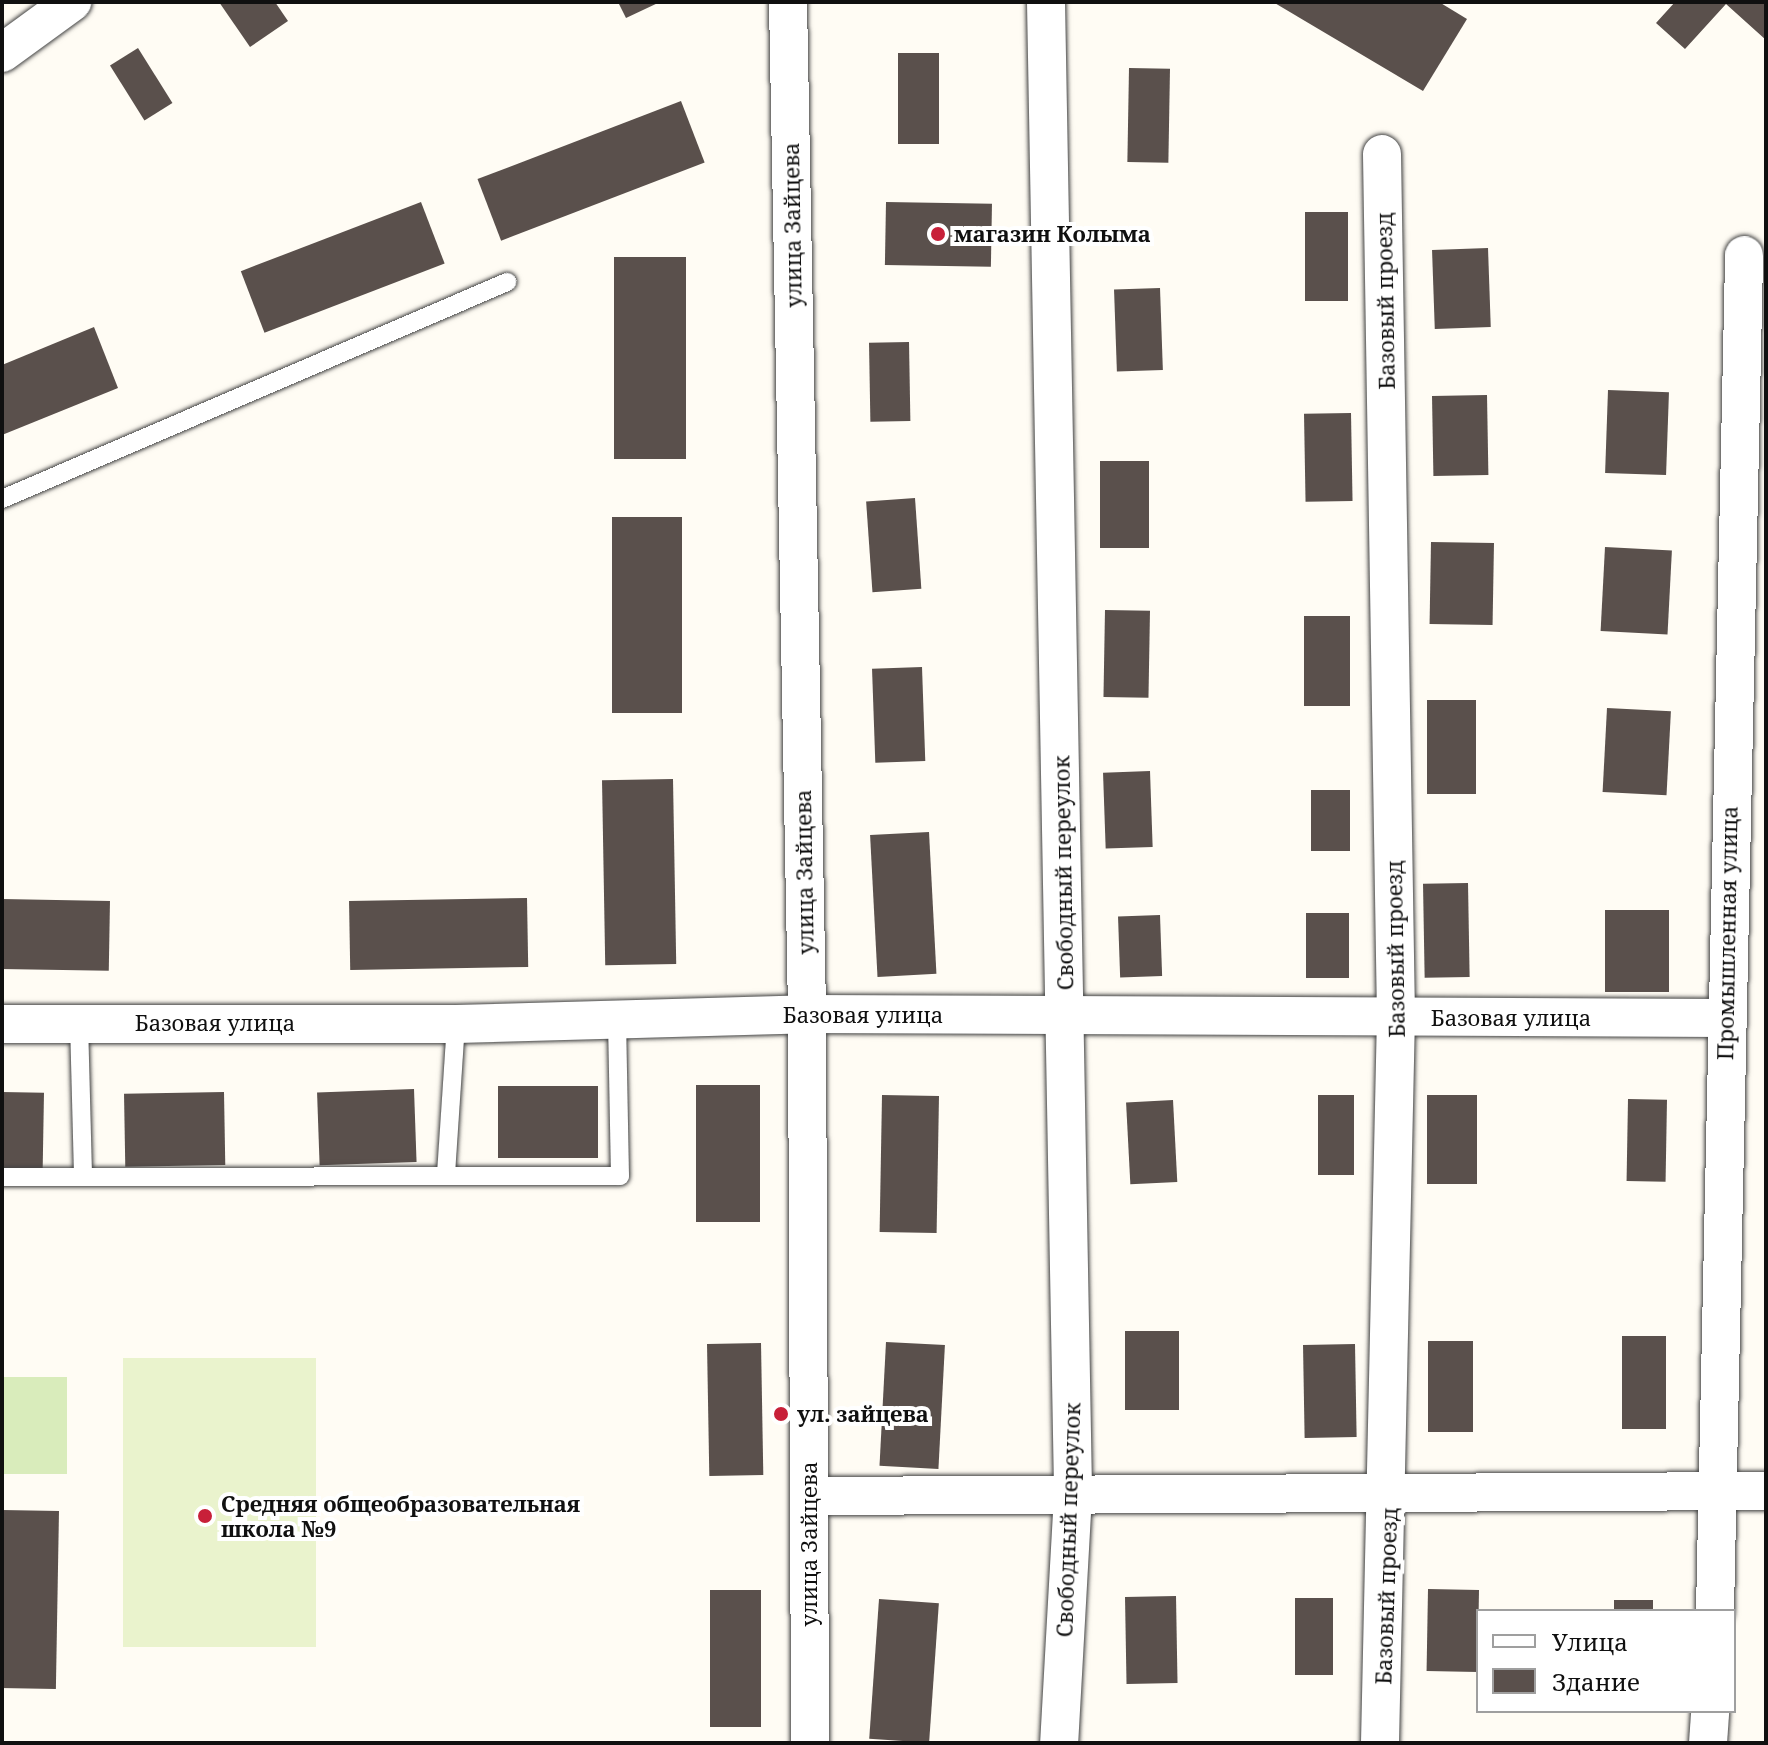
<!DOCTYPE html>
<html>
<head>
<meta charset="utf-8">
<style>
	body { margin:0 }
	#map { position:relative; width:1768px; height:1745px; overflow:hidden; background:#fffcf4; font-family:"Noto Serif",serif }
	div>[style] { position:absolute }
	.green>* { inset:0; background:#d9ecbb; transform-origin:0 0 }
	.pitch>* { inset:0; background:#eaf3cd; transform-origin:0 0 }
	.building>* { inset:0; background:#5a504c; transform-origin:0 0 }
	.roads { filter:drop-shadow(0 0 2px #434343) drop-shadow(0 0 2px #434343) }
	.service>* { height:18px; margin:-9px; padding:0 9px; transform-origin:9px; border-radius:9px; background:#fff }
	.minor>* { height:38px; margin:-19px; padding:0 19px; transform-origin:19px; border-radius:19px; background:#fff }
	.dots>* { width:22px; height:22px; translate:-50% -50%; box-sizing:border-box; border:4px solid #fff; border-radius:50% }
	span { translate:-50% -50%; white-space:nowrap; text-align:center; line-height:1.15; -webkit-text-stroke:8px #fff; paint-order:stroke }
	.street-label { font-size:22px; color:#101010 }
	.poi-label { font-size:22px; color:#101010; font-weight:700 }
	.left { translate:0 -50%; text-align:left }
	.frame { position:absolute; inset:0; border:4px solid #101010; pointer-events:none }
	.legend { position:absolute; left:1476px; top:1609px; width:260px; height:104px; box-sizing:border-box; background:#fff; border:2px solid #9f9f9f; margin:0; padding:10px 14px; list-style:none; font-size:24px; color:#101010 }
	.legend li { display:flex; align-items:center; gap:16px; height:40px }
	.legend b { width:40px; border:2px solid #9f9f9f }
</style>
</head>
<body>
<div id="map">
	<div class="green">
		<i style="left:2px;top:1377px;width:65px;height:97px"></i>
	</div>
	<div class="pitch">
		<i style="left:123px;top:1358px;width:193px;height:289px"></i>
	</div>
	<div class="building">
		<i style="clip-path:polygon(219px 2px,275px 2px,288px 21px,250px 47px)"></i>
		<i style="clip-path:polygon(618px 2px,660px 2px,626px 18px)"></i>
		<i style="clip-path:polygon(1273px 2px,1439px 2px,1467px 19px,1423px 91px)"></i>
		<i style="clip-path:polygon(1675px 2px,1766px 2px,1766px 40px,1726px 4px,1685px 49px,1656px 23px)"></i>
		<i style="left:138px;top:48px;width:65px;height:33px;rotate:58deg"></i>
		<i style="left:898px;top:53px;width:41px;height:91px"></i>
		<i style="left:1129px;top:68px;width:41px;height:94px;rotate:1deg"></i>
		<i style="left:681px;top:101px;width:66px;height:218px;rotate:69deg"></i>
		<i style="left:421px;top:202px;width:66px;height:193px;rotate:69deg"></i>
		<i style="left:886px;top:202px;width:106px;height:63px;rotate:1deg"></i>
		<i style="left:1305px;top:212px;width:43px;height:89px"></i>
		<i style="left:1488px;top:248px;width:79px;height:56px;rotate:88deg"></i>
		<i style="left:614px;top:257px;width:72px;height:202px"></i>
		<i style="left:1160px;top:288px;width:82px;height:46px;rotate:88deg"></i>
		<i style="clip-path:polygon(94px 327px,118px 388px,2px 435px,2px 365px)"></i>
		<i style="left:909px;top:342px;width:79px;height:40px;rotate:89deg"></i>
		<i style="left:1608px;top:390px;width:61px;height:83px;rotate:2deg"></i>
		<i style="left:1487px;top:395px;width:80px;height:55px;rotate:89deg"></i>
		<i style="left:1351px;top:413px;width:88px;height:47px;rotate:89deg"></i>
		<i style="left:1100px;top:461px;width:49px;height:87px"></i>
		<i style="left:915px;top:498px;width:91px;height:49px;rotate:86deg"></i>
		<i style="left:612px;top:517px;width:70px;height:196px"></i>
		<i style="left:1431px;top:542px;width:63px;height:82px;rotate:1deg"></i>
		<i style="left:1605px;top:547px;width:67px;height:84px;rotate:3deg"></i>
		<i style="left:1105px;top:610px;width:45px;height:87px;rotate:1deg"></i>
		<i style="left:1304px;top:616px;width:46px;height:90px"></i>
		<i style="left:922px;top:667px;width:94px;height:50px;rotate:88deg"></i>
		<i style="left:1427px;top:700px;width:49px;height:94px"></i>
		<i style="left:1607px;top:708px;width:64px;height:84px;rotate:3deg"></i>
		<i style="left:1150px;top:771px;width:76px;height:47px;rotate:88deg"></i>
		<i style="left:673px;top:779px;width:185px;height:71px;rotate:89deg"></i>
		<i style="left:1311px;top:790px;width:39px;height:61px"></i>
		<i style="left:929px;top:832px;width:142px;height:59px;rotate:87deg"></i>
		<i style="left:1468px;top:883px;width:94px;height:45px;rotate:89deg"></i>
		<i style="left:527px;top:898px;width:69px;height:178px;rotate:89deg"></i>
		<i style="left:2px;top:899px;width:108px;height:70px;rotate:1deg"></i>
		<i style="left:1605px;top:910px;width:64px;height:82px"></i>
		<i style="left:1306px;top:913px;width:43px;height:65px"></i>
		<i style="left:1160px;top:915px;width:61px;height:42px;rotate:88deg"></i>
		<i style="left:760px;top:1085px;width:137px;height:64px;rotate:90deg"></i>
		<i style="left:498px;top:1086px;width:100px;height:72px"></i>
		<i style="left:414px;top:1089px;width:73px;height:97px;rotate:88deg"></i>
		<i style="left:2px;top:1092px;width:42px;height:77px;rotate:1deg"></i>
		<i style="left:224px;top:1092px;width:73px;height:100px;rotate:89deg"></i>
		<i style="left:882px;top:1095px;width:57px;height:137px;rotate:1deg"></i>
		<i style="left:1318px;top:1095px;width:36px;height:80px"></i>
		<i style="left:1427px;top:1095px;width:50px;height:89px"></i>
		<i style="left:1628px;top:1099px;width:39px;height:82px;rotate:1deg"></i>
		<i style="left:1173px;top:1100px;width:82px;height:47px;rotate:87deg"></i>
		<i style="left:1125px;top:1331px;width:54px;height:79px"></i>
		<i style="left:1622px;top:1336px;width:44px;height:93px"></i>
		<i style="left:1428px;top:1341px;width:45px;height:91px"></i>
		<i style="left:886px;top:1342px;width:59px;height:124px;rotate:3deg"></i>
		<i style="left:761px;top:1343px;width:132px;height:54px;rotate:89deg"></i>
		<i style="left:1355px;top:1344px;width:93px;height:52px;rotate:89deg"></i>
		<i style="left:2px;top:1510px;width:57px;height:178px;rotate:1deg"></i>
		<i style="left:710px;top:1590px;width:51px;height:137px"></i>
		<i style="left:1479px;top:1590px;width:82px;height:51px;rotate:91deg"></i>
		<i style="left:1176px;top:1596px;width:87px;height:51px;rotate:89deg"></i>
		<i style="left:1295px;top:1598px;width:38px;height:77px"></i>
		<i style="left:879px;top:1599px;width:60px;height:140px;rotate:4deg"></i>
		<i style="left:1653px;top:1600px;width:11px;height:39px;rotate:90deg"></i>
	</div>
	<div class="roads">
		<div class="service">
			<i style="left:2px;top:499px;width:550px;rotate:-23.25deg"></i>
			<i style="left:79px;top:1022px;width:154px;rotate:88.5deg"></i>
			<i style="left:446px;top:1174px;width:150px;rotate:-86.2deg"></i>
			<i style="left:2px;top:1177px;width:618px;rotate:-0.09deg"></i>
			<i style="left:620px;top:1176px;width:156px;rotate:-91.1deg"></i>
		</div>
		<div class="minor">
			<i style="left:788px;top:2px;width:1012px;rotate:88.92deg"></i>
			<i style="left:807px;top:1014px;width:729px;rotate:89.76deg"></i>
			<i style="left:1046px;top:2px;width:1493px;rotate:88.96deg"></i>
			<i style="left:1073px;top:1495px;width:248px;rotate:93.2deg"></i>
			<i style="left:2px;top:53px;width:87px;rotate:-36.1deg"></i>
			<i style="left:2px;top:1024px;width:454px"></i>
			<i style="left:456px;top:1024px;width:351px;rotate:-1.6deg"></i>
			<i style="left:807px;top:1014px;width:918px;rotate:0.25deg"></i>
			<i style="left:809px;top:1496px;width:957px;rotate:-0.3deg"></i>
			<i style="left:1715px;top:1611px;width:1356px;rotate:-88.77deg"></i>
			<i style="left:1380px;top:1743px;width:726px;rotate:-88.74deg"></i>
			<i style="left:1396px;top:1017px;width:863px;rotate:-90.93deg"></i>
			<i style="left:1708px;top:1743px;width:32px;rotate:-86deg"></i>
		</div>
	</div>
	<div class="dots">
		<i style="left:938px;top:234px;background:#c82039"></i>
		<i style="left:781px;top:1414px;background:#c82039"></i>
		<i style="left:205px;top:1516px;background:#c82039"></i>
	</div>
	<div class="street-label">
		<span style="left:792px;top:225px;rotate:-91deg">улица Зайцева</span>
		<span style="left:1385px;top:301px;rotate:-91deg">Базовый проезд</span>
		<span style="left:804px;top:872px;rotate:-91deg">улица Зайцева</span>
		<span style="left:1063px;top:873px;rotate:-91deg">Свободный переулок</span>
		<span style="left:1727px;top:933px;rotate:-89deg">Промышленная улица</span>
		<span style="left:1395px;top:949px;rotate:-91deg">Базовый проезд</span>
		<span style="left:863px;top:1015px">Базовая улица</span>
		<span style="left:1511px;top:1018px">Базовая улица</span>
		<span style="left:215px;top:1023px">Базовая улица</span>
		<span style="left:1068px;top:1520px;rotate:-88deg">Свободный переулок</span>
		<span style="left:809px;top:1544px;rotate:-90deg">улица Зайцева</span>
		<span style="left:1386px;top:1596px;rotate:-88deg">Базовый проезд</span>
	</div>
	<div class="poi-label">
		<span class="left" style="left:954px;top:234px">магазин Колыма</span>
		<span class="left" style="left:797px;top:1414px">ул. зайцева</span>
		<span class="left" style="left:221px;top:1516px">Средняя общеобразовательная<br>школа №9</span>
	</div>
	<div class="frame"></div>
	<ul class="legend">
	<li><b style="height:10px;background:#fff"></b>Улица</li>
	<li><b style="height:22px;background:#5a504c"></b>Здание</li>
	</ul>
</div>
</body>
</html>
